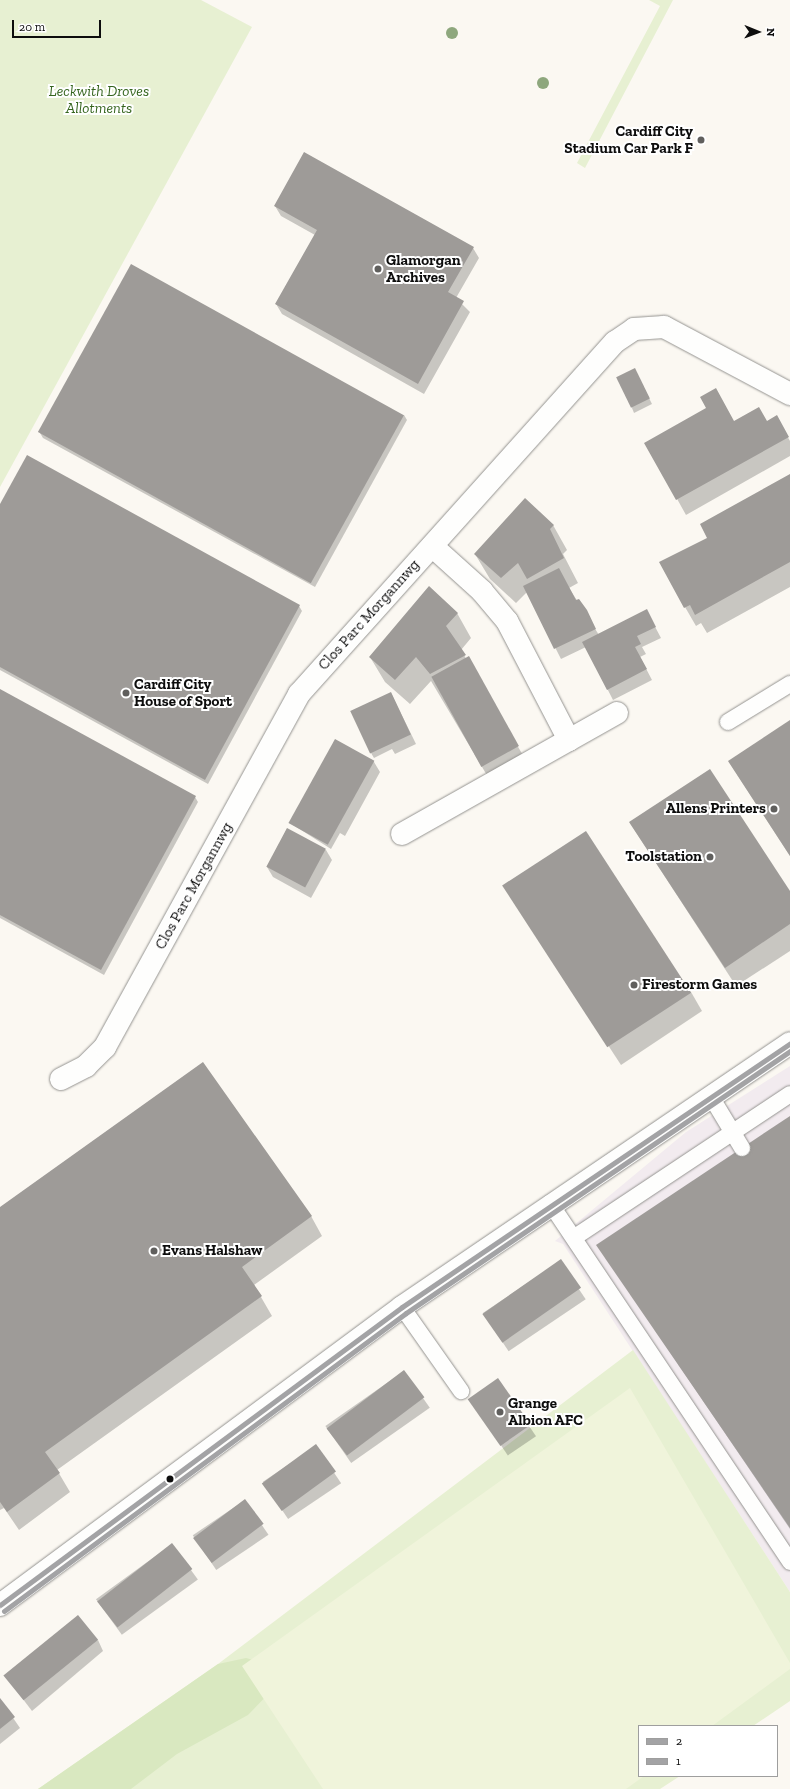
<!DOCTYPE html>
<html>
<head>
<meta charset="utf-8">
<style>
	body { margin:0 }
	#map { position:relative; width:790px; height:1789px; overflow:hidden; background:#fbf8f2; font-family:"Zilla Slab",serif }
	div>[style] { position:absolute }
	.industrial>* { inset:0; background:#f2ebef }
	.green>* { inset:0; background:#e7f0d2 }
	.forest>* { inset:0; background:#d9e8c0 }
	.pitch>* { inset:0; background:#f0f4db }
	.shadow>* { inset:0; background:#0003; transform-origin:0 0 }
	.building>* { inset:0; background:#9e9b98; transform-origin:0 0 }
	.roads { filter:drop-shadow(0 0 1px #949390) drop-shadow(0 0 1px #949390) }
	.service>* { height:16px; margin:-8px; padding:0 8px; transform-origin:8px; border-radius:8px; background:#fefefd }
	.minor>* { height:22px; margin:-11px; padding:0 11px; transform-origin:11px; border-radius:11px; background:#fefefd }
	.tertiary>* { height:22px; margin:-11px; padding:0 11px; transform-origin:11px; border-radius:11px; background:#fefefd }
	.bus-1>* { height:5px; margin:-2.5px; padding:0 2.5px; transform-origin:2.5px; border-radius:2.5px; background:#a3a3a5 }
	.bus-2>* { height:5px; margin:-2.5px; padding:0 2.5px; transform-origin:2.5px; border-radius:2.5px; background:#a3a3a5 }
	.trees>* { width:12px; height:12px; margin:-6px; border-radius:50%; background:#8ea77d }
	.dots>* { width:11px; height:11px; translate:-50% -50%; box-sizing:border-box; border:2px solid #fff; border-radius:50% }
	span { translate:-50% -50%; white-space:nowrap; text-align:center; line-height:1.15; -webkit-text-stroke:4px #fff; paint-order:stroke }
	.park-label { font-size:15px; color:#35651e; font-style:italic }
	.poi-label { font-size:15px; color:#0d0d0d; font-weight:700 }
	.right { translate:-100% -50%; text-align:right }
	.left { translate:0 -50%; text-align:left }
	.street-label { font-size:15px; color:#0d0d0d }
	.legend { position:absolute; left:638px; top:1725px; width:140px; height:52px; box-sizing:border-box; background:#fff; border:1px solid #9e9e9e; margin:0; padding:5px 7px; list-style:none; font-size:12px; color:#0d0d0d }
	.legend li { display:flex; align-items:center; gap:8px; height:20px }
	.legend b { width:20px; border:1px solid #9e9e9e }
	.north { position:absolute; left:738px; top:12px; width:40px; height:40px; -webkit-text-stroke:3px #fff; paint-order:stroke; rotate:91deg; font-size:11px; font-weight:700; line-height:16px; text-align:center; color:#0d0d0d }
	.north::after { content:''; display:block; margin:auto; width:14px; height:18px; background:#0d0d0d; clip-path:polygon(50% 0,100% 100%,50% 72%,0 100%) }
	.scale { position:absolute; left:12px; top:20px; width:89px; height:18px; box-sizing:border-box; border:2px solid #0d0d0d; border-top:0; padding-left:5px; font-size:12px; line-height:14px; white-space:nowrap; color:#0d0d0d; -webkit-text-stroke:3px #fff; paint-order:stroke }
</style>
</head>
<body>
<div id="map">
	<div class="industrial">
		<i style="clip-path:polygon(790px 1066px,790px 1592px,563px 1244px,555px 1241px,686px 1132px)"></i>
	</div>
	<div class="green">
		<i style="clip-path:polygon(0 0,201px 0,252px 27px,0 487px)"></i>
		<i style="clip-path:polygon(649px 0,673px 0,585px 168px,577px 163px,660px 6px)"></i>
		<i style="clip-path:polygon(633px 1350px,790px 1592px,790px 1701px,753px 1726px,639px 1726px,639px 1776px,680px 1776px,660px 1789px,38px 1789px,218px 1664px)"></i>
	</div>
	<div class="forest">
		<i style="clip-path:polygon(246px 1658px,271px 1665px,280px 1682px,248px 1715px,177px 1754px,131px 1789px,38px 1789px,218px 1664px)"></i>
	</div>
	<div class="pitch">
		<i style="clip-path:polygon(630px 1388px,790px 1663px,790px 1669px,712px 1726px,639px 1726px,639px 1776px,644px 1776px,626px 1789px,323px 1789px,242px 1666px)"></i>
	</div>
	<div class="shadow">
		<i style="clip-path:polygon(275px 206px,473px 248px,479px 258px,456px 298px,470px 312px,424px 394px,282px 314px,276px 304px,315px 235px,281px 216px)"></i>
		<i style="clip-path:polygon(637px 374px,652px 404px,634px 413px,632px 408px)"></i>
		<i style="clip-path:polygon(404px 415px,407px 420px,315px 587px,43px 438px,40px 433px)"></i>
		<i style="clip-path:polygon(776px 417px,790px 441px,790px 456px,686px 515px,646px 443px,734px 423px,767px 422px)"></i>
		<i style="clip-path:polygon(790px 475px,790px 587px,707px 633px,701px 623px,696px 626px,685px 607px)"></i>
		<i style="clip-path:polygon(0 506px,299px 606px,302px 611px,208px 784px,0 670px)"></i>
		<i style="clip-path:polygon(553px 525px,567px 550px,563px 554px,578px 583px,569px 588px,599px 635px,652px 621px,661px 638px,642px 647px,646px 654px,640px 657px,652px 680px,613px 700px,586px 647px,561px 659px,527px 592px,516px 603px,490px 579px,475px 554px)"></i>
		<i style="clip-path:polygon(457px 613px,471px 638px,461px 650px,524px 757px,488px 777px,431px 681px,410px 704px,385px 682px,370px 657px)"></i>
		<i style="clip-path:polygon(0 690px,195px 797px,198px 802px,104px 975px,0 918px)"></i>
		<i style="clip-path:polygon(391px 693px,416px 744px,395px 754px,392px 749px,374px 758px,371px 753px)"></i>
		<i style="clip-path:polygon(790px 722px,790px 856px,729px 762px)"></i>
		<i style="clip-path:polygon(336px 741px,374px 762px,380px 772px,345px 836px,340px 833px,331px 849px,290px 823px)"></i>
		<i style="clip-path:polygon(630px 823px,790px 893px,790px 951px,736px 986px)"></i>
		<i style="clip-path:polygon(287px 829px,326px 850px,332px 860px,311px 898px,273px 877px,267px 867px)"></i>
		<i style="clip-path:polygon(504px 886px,691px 992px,702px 1011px,621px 1065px)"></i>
		<i style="clip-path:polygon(790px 1117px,790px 1529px,598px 1246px)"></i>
		<i style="clip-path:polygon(0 1208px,311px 1216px,322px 1236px,254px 1285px,272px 1316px,57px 1470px,70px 1492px,19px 1530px,4px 1508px,0 1510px)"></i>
		<i style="left:560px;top:1261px;width:46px;height:93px;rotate:56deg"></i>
		<i style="left:404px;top:1371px;width:45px;height:96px;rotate:55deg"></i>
		<i style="left:498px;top:1380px;width:68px;height:34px;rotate:56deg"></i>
		<i style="left:316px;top:1446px;width:45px;height:64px;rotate:56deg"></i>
		<i style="left:245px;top:1500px;width:42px;height:63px;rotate:56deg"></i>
		<i style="left:172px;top:1544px;width:44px;height:94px;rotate:54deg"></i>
		<i style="clip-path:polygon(98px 1640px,103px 1651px,32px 1711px,6px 1677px)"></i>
		<i style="clip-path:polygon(0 1699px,20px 1728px,0 1744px)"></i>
	</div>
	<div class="building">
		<i style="clip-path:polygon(304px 152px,474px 247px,448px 292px,464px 301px,418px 384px,275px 304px,317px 230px,274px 206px)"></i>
		<i style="left:131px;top:264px;width:312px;height:192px;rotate:29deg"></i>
		<i style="left:635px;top:368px;width:34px;height:21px;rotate:64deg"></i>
		<i style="clip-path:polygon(716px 388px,734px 421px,759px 407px,767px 421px,777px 415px,789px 437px,676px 500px,644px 443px,706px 408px,700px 397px)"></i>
		<i style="clip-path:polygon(27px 455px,300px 605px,205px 780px,0 667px,0 504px)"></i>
		<i style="clip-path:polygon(790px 474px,790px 562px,695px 615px,690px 605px,684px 608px,659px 562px,707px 538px,700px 524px)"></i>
		<i style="clip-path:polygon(525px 498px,554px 525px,550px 529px,564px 558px,527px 579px,518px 563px,501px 578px,474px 554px)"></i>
		<i style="clip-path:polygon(559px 568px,576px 600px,579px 599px,587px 610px,596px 629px,554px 649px,523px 586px)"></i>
		<i style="clip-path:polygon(429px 586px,458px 613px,446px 626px,466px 655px,430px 674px,416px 657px,395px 680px,369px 657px)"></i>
		<i style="clip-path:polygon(647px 609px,656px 627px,637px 636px,641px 644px,635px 647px,647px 669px,607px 690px,582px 642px)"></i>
		<i style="left:469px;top:656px;width:103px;height:43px;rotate:61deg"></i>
		<i style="clip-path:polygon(0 689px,196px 796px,101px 970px,0 915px)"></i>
		<i style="left:391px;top:692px;width:47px;height:45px;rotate:65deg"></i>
		<i style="clip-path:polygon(790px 720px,790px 856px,728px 761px)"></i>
		<i style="left:335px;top:739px;width:45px;height:96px;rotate:29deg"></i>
		<i style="clip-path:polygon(710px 769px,790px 891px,790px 924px,725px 968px,629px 822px)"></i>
		<i style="left:287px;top:828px;width:44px;height:44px;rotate:28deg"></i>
		<i style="left:586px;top:831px;width:193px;height:100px;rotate:57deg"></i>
		<i style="clip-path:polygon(203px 1062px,312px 1216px,242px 1267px,262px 1296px,45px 1452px,60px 1473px,7px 1512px,0 1502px,0 1207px)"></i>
		<i style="clip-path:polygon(790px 1116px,790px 1528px,596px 1245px)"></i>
		<i style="left:561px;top:1259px;width:35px;height:96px;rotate:55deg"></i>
		<i style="left:404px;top:1370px;width:34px;height:97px;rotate:53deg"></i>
		<i style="left:498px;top:1378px;width:57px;height:37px;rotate:55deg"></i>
		<i style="left:316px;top:1444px;width:34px;height:67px;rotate:54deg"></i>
		<i style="left:245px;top:1499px;width:31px;height:65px;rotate:53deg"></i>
		<i style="left:172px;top:1543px;width:33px;height:95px;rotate:52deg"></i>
		<i style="left:78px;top:1615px;width:32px;height:96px;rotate:51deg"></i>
		<i style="clip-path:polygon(0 1698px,15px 1717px,0 1729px)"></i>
	</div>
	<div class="roads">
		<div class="service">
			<i style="left:728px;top:722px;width:73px;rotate:-31.5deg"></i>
			<i style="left:710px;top:1095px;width:62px;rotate:58.9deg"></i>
			<i style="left:550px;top:1203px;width:432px;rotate:56.2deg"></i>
			<i style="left:575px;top:1237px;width:258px;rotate:-33.6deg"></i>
			<i style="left:402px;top:1307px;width:103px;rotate:54.9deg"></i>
		</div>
		<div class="minor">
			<i style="left:569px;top:740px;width:55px;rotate:-29.4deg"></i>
			<i style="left:402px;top:834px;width:192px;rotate:-29.4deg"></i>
			<i style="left:569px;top:740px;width:134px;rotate:-117.5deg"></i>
			<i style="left:507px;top:621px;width:39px;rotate:-130deg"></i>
			<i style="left:482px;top:591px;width:67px;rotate:-138deg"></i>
			<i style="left:61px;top:1079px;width:28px;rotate:-27deg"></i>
			<i style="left:86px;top:1066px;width:27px;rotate:-45deg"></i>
			<i style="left:105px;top:1047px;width:403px;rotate:-61.2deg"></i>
			<i style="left:299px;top:694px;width:473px;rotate:-48.1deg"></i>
			<i style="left:615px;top:342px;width:23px;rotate:-34deg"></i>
			<i style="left:634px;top:329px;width:30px;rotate:-4deg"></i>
			<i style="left:664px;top:327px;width:143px;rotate:28deg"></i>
		</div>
		<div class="tertiary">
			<i style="left:0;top:1605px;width:500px;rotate:-36.55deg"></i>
			<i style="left:402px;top:1307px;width:469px;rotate:-34.2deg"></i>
		</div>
	</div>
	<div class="bus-1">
		<i style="left:0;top:1605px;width:500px;rotate:-36.55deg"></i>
		<i style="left:402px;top:1307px;width:469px;rotate:-34.2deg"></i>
	</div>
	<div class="bus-2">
		<i style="left:4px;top:1611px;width:500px;rotate:-36.55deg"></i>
		<i style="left:406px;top:1313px;width:465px;rotate:-34.3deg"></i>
	</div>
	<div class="trees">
		<i style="left:452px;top:33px"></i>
		<i style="left:543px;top:83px"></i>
	</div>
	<div class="dots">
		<i style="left:701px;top:140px;background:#605f5d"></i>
		<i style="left:378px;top:269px;background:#605f5d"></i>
		<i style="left:126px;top:693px;background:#605f5d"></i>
		<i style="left:774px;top:809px;background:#605f5d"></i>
		<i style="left:710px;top:857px;background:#605f5d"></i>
		<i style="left:634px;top:985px;background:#605f5d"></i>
		<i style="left:154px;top:1251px;background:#605f5d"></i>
		<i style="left:500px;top:1412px;background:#605f5d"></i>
		<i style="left:170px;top:1479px;background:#0d0d0d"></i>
	</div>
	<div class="park-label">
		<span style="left:99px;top:100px">Leckwith Droves<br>Allotments</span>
	</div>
	<div class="poi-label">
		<span class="right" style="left:693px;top:140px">Cardiff City<br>Stadium Car Park F</span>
		<span class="left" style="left:386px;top:269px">Glamorgan<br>Archives</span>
		<span class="left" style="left:134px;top:693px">Cardiff City<br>House of Sport</span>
		<span class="right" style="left:766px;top:809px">Allens Printers</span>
		<span class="right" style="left:702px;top:857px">Toolstation</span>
		<span class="left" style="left:642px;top:985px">Firestorm Games</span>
		<span class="left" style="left:162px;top:1251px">Evans Halshaw</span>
		<span class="left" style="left:508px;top:1412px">Grange<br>Albion AFC</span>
	</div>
	<div class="street-label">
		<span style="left:369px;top:615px;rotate:-48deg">Clos Parc Morgannwg</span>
		<span style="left:194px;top:886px;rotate:-61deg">Clos Parc Morgannwg</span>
	</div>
	<ul class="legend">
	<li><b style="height:5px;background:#a3a3a5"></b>2</li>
	<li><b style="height:5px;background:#a3a3a5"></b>1</li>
	</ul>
	<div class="north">N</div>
	<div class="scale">20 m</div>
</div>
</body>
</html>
